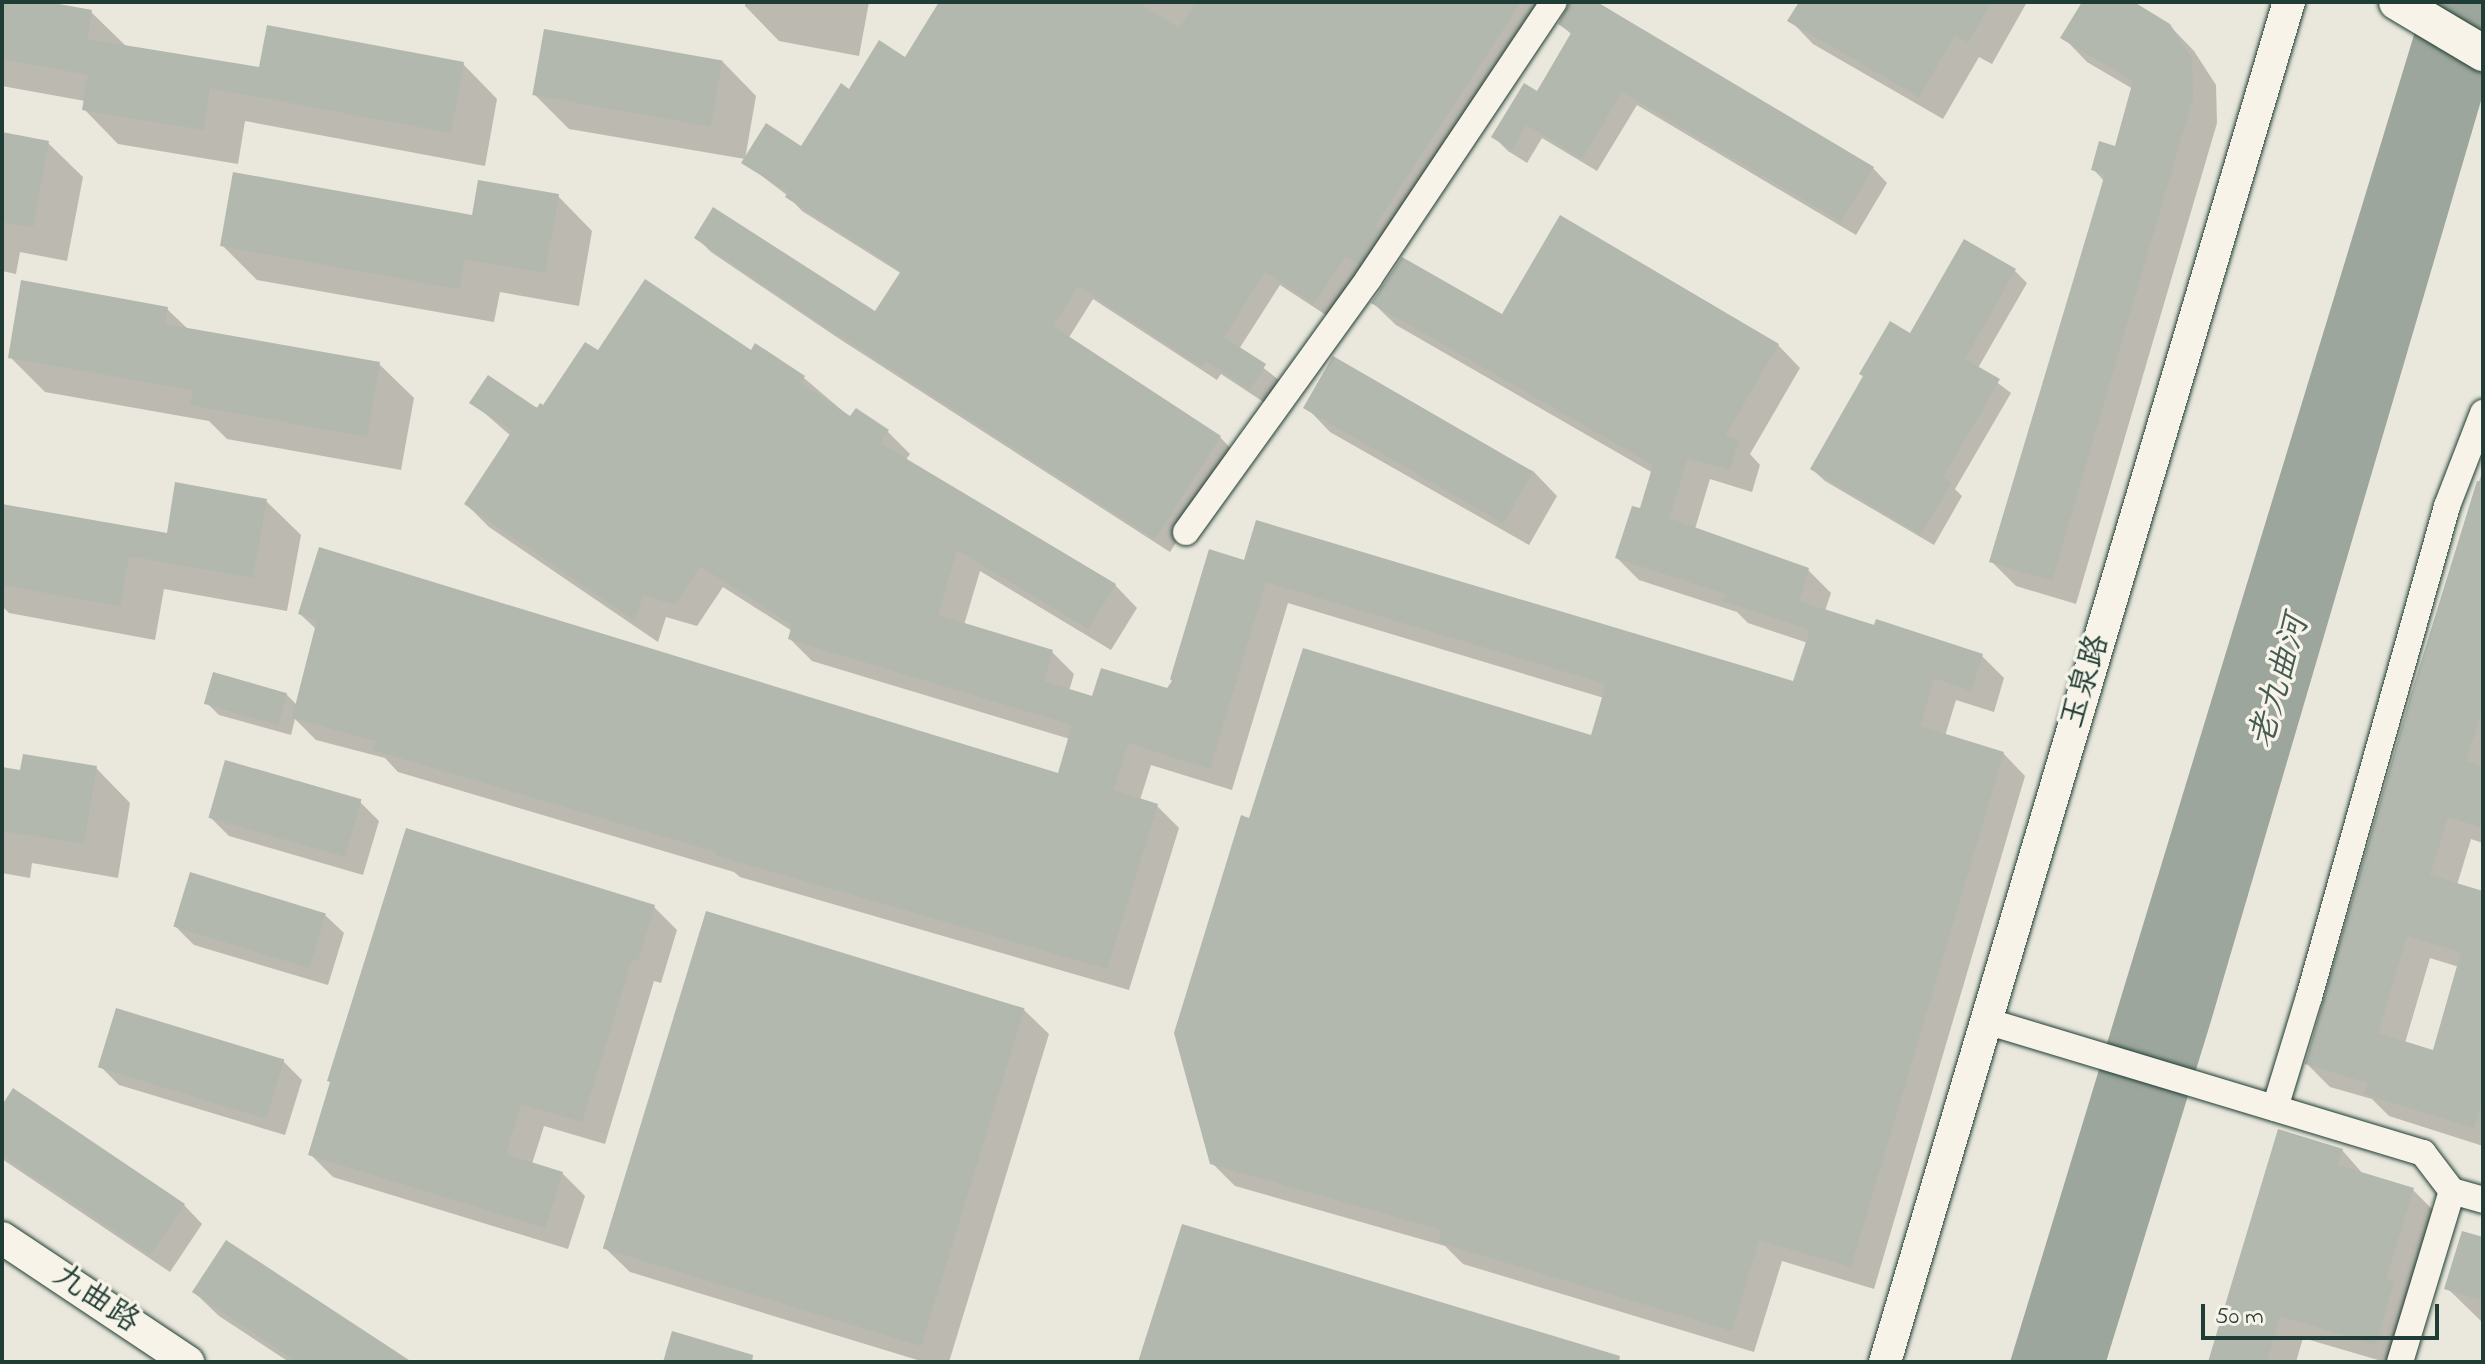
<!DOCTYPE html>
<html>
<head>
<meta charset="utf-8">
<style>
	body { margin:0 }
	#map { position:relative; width:2485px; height:1364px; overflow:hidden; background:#eae8dd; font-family:"Indie Flower","LXGW WenKai TC",sans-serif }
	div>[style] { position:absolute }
	.water>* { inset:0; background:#9ca69c }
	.shadow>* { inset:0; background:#0003 }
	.building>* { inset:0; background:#b2b8ae; transform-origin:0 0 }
	.roads { filter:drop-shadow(0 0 2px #1f3d34) drop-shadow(0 0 2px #1f3d34) }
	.minor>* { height:26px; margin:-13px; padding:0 13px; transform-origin:13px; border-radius:13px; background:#f7f3e8 }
	.tertiary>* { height:32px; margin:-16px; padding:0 16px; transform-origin:16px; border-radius:16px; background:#f7f3e8 }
	.secondary>* { height:36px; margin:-18px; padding:0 18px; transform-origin:18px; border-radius:18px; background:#f7f3e8 }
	span { translate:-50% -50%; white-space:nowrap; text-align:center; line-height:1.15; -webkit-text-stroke:7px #f7f3e8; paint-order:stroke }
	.street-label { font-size:32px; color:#1f3d34 }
	.water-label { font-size:34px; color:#445c53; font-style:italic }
	.frame { position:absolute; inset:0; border:4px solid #1f3d34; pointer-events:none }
	.scale { position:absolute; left:2201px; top:1304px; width:238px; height:36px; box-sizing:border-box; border:4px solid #1f3d34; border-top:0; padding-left:10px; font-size:24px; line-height:28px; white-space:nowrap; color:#1f3d34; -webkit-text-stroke:6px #f7f3e8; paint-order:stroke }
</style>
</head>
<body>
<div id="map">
	<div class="water">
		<i style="clip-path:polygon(2424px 2px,2483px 2px,2483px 94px,2211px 1021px,2106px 1362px,2010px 1362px)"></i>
	</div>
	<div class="shadow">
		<i style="clip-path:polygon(2px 2px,35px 2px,91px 12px,127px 47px,261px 69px,463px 64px,497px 99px,485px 166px,245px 121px,238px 164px,118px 144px,84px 109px,85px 101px,2px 86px)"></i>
		<i style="clip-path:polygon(745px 2px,869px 2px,859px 56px,779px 41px,745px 6px)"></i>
		<i style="clip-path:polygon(944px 2px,1565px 2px,1329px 317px,1280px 285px,1239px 349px,1279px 380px,1265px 403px,1221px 374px,1217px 380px,1093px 299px,1068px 339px,1220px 437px,1234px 452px,1170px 552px,835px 336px,711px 252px,696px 237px,876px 314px,902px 274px,802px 211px,788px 196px,744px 162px,802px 148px,850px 91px,905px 59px)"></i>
		<i style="clip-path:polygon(1570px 2px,1593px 2px,1873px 168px,1887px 183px,1856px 235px,1637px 105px,1597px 171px,1542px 138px,1527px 163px,1508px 151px,1494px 137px,1537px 93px,1572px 35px,1561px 24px)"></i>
		<i style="clip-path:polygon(1800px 2px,2027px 2px,1992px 64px,1979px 57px,1943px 119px,1813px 44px,1790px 20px)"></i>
		<i style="clip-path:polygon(2084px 2px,2130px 2px,2169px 25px,2194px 51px,2216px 85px,2217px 123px,2076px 604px,2016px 586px,1992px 562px,2105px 182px,2093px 169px,2117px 148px,2133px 89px,2087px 62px,2063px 37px)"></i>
		<i style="clip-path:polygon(722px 61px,756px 96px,745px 159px,569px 129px,534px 94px)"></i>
		<i style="clip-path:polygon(2px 134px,48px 143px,83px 177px,67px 261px,20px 252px,16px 274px,2px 271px)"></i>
		<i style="clip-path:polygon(558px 196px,592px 231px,579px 306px,500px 292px,494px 322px,257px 280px,222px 245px,474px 217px)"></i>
		<i style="clip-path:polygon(2015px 271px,2027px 283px,1978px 368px,2011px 393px,1955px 489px,1962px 496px,1934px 545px,1825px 481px,1812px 469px,1911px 336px)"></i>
		<i style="clip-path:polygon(1373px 303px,1778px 345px,1800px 368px,1750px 454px,1760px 465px,1752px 492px,1710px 479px,1695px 529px,1808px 570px,1831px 593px,1825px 611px,1982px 656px,2004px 678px,1994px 712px,1956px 700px,1945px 736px,2003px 753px,2025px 776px,1874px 1289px,1782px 1261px,1754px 1352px,1463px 1264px,1445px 1246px,1235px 1186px,1212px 1163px,1251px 820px,1592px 737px,1604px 698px,1288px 603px,1232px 790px,1151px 765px,1140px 800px,1157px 806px,1179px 828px,1129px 990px,740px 877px,734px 872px,398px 772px,385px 758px,316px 740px,295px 719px,291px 735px,219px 715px,207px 703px,286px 694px,297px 705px,317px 630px,300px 614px,1059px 775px,1070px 739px,812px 661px,790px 639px,792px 631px,723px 587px,697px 626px,666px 617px,658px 642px,489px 527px,466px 504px,511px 436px,472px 402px,544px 408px,599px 353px,751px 353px,804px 378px,851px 418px,887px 431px,910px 454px,905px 461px,1115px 585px,1137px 608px,1111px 650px,980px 571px,964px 625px,1052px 652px,1074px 674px,1069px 691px,1093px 698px,1168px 691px,1245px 562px,1795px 684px,1808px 643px,1748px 623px,1737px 612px,1639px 580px,1617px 558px,1641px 511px,1653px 473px,1396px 325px)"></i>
		<i style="clip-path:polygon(167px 309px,189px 330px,379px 364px,414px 398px,401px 470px,227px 439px,209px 421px,45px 392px,10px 357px)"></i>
		<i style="clip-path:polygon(1306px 407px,1533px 471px,1557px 496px,1529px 545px,1330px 432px)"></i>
		<i style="clip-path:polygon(evenodd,2483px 469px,2483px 843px,2471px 839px,2457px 885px,2483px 893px,2483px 1146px,2389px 1116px,2372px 1099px,2330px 1087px,2307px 1064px,2413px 695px,2483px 469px,2430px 958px,2459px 967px,2435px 1052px,2405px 1043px,2430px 958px)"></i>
		<i style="clip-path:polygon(266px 501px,301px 535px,287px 611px,164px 589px,155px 640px,9px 613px,2px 606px,2px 506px,168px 536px)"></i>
		<i style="clip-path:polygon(96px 768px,130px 803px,118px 878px,32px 863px,30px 878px,2px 873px,2px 769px,22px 773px)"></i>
		<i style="clip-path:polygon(360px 802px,379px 821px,363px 875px,229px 836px,210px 817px)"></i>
		<i style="clip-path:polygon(654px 907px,677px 930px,661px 983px,654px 981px,605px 1144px,544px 1126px,532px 1164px,562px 1173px,585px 1196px,568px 1249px,333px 1177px,310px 1154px)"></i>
		<i style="clip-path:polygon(325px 915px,344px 933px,328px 985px,194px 945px,176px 927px)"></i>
		<i style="clip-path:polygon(1024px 1010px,1049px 1034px,949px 1362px,924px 1362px,630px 1272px,605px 1248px)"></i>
		<i style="clip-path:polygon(283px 1061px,302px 1080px,285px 1135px,119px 1085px,100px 1066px)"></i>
		<i style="clip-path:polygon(2px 1109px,184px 1205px,202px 1224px,170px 1272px,2px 1159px)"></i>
		<i style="clip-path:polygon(2342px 1150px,2364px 1175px,2413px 1190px,2435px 1212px,2399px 1362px,2385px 1362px,2303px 1338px,2296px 1362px,2210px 1362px)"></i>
		<i style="clip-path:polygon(2483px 1239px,2483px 1323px,2447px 1288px)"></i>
		<i style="clip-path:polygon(194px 1292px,408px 1362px,289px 1362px,219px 1316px)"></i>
	</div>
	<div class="building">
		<i style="clip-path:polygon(2px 2px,48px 2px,92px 10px,87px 39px,259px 67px,267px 25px,464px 62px,451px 133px,210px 88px,204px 130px,82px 110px,88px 75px,2px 59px)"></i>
		<i style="clip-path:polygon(939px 2px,1137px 2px,1179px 28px,1196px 2px,1521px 2px,1375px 226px,1381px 229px,1359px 264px,1346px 256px,1314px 304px,1265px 272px,1224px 337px,1266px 364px,1250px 390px,1206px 361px,1202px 367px,1078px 286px,1053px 326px,1221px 436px,1155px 539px,818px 322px,694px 238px,713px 207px,875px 311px,901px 271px,785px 197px,788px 192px,741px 163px,766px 123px,801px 146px,841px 83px,849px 89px,879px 40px,905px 57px)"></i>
		<i style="clip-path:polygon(1570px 2px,1597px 2px,1874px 167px,1841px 222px,1622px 92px,1582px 159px,1527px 125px,1512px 150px,1491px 137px,1524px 83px,1537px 91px,1571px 33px,1558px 24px)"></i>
		<i style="clip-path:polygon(1799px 2px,1991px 2px,1968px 43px,1955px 35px,1919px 97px,1787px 21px)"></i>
		<i style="clip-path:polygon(2082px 2px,2134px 2px,2170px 24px,2192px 59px,2193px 98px,2052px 581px,1989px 562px,2105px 174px,2091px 170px,2099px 141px,2115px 146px,2133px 81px,2060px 38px)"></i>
		<i style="left:544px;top:29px;width:181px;height:67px;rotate:10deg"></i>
		<i style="clip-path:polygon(2px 132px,49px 141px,33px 227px,2px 222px)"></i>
		<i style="clip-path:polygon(233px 172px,472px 215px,478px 180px,559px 194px,545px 273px,465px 259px,460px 289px,220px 246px)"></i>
		<i style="clip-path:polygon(1560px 215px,1779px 344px,1725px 436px,1739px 440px,1730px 470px,1688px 458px,1669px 518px,1809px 568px,1799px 601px,1874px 625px,1876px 619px,1983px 654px,1971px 691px,1934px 678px,1920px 726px,2004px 752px,1851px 1267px,1759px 1240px,1732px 1331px,1438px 1242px,1442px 1230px,1210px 1164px,1174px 1033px,1241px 815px,1249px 818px,1303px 648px,1591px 735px,1606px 684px,1266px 582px,1210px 769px,1128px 743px,1114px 790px,1158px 804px,1107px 969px,715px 855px,716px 852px,373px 750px,376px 741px,292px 718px,317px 620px,298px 614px,319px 547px,1058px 773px,1072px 725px,788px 639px,792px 625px,700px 566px,675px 605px,643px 595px,635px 621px,464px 504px,512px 431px,469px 403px,488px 375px,537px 408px,540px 403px,543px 405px,585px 342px,598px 350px,645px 279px,751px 350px,755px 343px,805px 376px,801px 383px,850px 416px,856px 408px,889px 430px,880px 443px,1116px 584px,1088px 629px,957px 550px,938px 615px,1053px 650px,1044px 681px,1092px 696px,1101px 668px,1167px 688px,1172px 681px,1170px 679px,1209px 549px,1244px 560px,1256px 520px,1793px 681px,1810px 630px,1723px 601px,1725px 594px,1615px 558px,1632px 506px,1640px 508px,1653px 465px,1371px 303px,1402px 257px,1502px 314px)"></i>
		<i style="clip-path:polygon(1964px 239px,2016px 269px,1965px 359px,2000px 379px,1943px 478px,1951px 483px,1921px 535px,1810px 469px,1863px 376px,1859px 374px,1890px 321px,1910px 333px)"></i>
		<i style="clip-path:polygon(21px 280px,168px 307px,165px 324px,380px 362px,367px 437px,190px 405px,193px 390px,8px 358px)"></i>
		<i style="left:1333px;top:356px;width:231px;height:60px;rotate:30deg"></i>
		<i style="clip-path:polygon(evenodd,2477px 481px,2483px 482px,2483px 706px,2466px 761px,2483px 766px,2483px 828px,2448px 817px,2430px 875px,2483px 891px,2483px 1100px,2474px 1128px,2364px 1094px,2368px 1083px,2305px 1064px,2411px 694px,2477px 481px,2407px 936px,2461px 952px,2433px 1050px,2378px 1033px,2407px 936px)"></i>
		<i style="clip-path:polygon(175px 482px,267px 499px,253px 578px,129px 556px,120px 606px,2px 585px,2px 504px,167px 533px)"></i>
		<i style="left:213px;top:672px;width:77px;height:33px;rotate:16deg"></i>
		<i style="clip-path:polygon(23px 754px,97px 766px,84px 844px,2px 831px,2px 767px,20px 770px)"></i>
		<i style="left:225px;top:760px;width:142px;height:60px;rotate:16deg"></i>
		<i style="clip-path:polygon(406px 828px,655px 905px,638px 961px,632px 960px,582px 1122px,521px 1104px,506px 1154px,563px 1172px,545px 1228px,308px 1155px,330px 1082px,327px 1081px)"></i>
		<i style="left:190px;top:872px;width:142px;height:57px;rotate:17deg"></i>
		<i style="left:706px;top:911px;width:333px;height:353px;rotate:17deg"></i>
		<i style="left:116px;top:1008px;width:176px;height:62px;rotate:17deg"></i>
		<i style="clip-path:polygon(13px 1088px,185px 1204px,150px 1255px,2px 1155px,2px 1105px)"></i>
		<i style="clip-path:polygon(2278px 1129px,2343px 1149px,2338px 1165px,2414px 1188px,2386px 1280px,2394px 1282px,2376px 1345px,2280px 1316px,2267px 1362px,2208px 1362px)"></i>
		<i style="clip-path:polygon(1182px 1224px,1620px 1356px,1619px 1362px,1138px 1362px)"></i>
		<i style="clip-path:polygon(2462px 1231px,2483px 1237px,2483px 1301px,2444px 1289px)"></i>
		<i style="clip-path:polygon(226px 1240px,412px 1362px,298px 1362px,192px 1292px)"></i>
		<i style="clip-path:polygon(672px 1331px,753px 1355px,752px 1362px,663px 1362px)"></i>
	</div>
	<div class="roads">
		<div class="minor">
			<i style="left:1186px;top:532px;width:313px;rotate:-54.2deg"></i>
			<i style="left:1369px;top:278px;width:332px;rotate:-56.2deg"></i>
			<i style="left:1986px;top:1021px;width:457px;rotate:16.8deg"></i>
			<i style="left:2423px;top:1153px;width:48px;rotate:52.7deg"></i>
			<i style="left:2452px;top:1191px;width:32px;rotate:16deg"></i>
			<i style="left:2275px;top:1108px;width:116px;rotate:-73deg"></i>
			<i style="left:2309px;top:997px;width:510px;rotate:-74.3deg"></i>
			<i style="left:2447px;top:506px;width:100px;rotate:-68.8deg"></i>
			<i style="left:2400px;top:1362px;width:179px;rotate:-73.1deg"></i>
		</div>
		<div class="tertiary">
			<i style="left:2px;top:1238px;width:224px;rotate:33.7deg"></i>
			<i style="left:1885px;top:1362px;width:1419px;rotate:-73.46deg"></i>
		</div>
		<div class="secondary">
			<i style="left:2397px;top:2px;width:100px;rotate:30.7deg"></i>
		</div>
	</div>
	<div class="street-label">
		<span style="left:2087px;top:682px;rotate:-73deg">玉泉路</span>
		<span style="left:95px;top:1300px;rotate:34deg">九曲路</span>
	</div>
	<div class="water-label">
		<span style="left:2281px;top:682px;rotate:-74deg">老九曲河</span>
	</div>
	<div class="frame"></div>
	<div class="scale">50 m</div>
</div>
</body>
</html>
